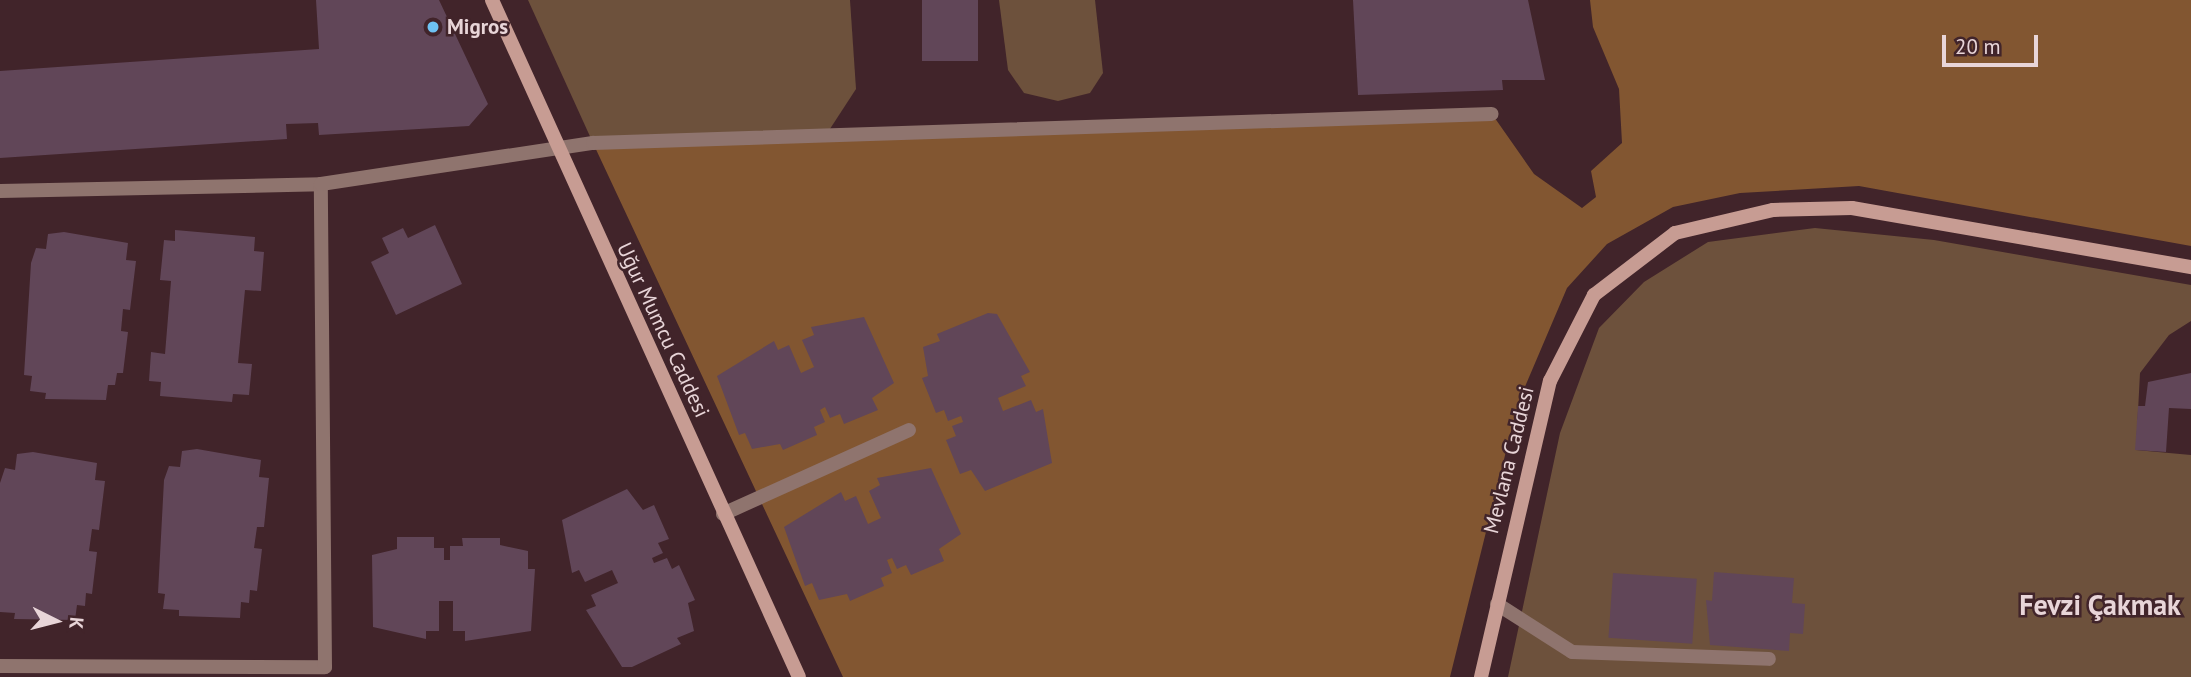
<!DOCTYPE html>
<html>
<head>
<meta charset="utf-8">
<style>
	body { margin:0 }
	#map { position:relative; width:2191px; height:677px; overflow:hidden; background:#41242a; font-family:"PT Sans",sans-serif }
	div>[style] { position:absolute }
	.green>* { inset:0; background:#6d513c }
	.forest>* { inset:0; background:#825631 }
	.building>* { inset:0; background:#614658; transform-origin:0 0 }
	.lane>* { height:14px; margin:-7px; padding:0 7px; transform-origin:7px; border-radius:7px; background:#8f746e }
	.street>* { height:14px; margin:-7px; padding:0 7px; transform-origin:7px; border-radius:7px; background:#8f746e }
	.secondary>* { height:14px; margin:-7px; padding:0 7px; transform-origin:7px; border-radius:7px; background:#c79c93 }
	.dots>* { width:19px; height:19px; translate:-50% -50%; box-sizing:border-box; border:4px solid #41242a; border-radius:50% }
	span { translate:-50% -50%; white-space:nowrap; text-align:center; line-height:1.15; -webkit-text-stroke:5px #41242a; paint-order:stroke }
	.poi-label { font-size:21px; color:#e8d5d8; font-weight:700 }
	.left { translate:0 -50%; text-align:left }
	.street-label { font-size:21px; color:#e8d5d8 }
	.district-label { font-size:28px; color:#e8d5d8; font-weight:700 }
	.north { position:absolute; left:21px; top:586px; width:70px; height:70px; -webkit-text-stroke:5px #41242a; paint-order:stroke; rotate:96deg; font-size:19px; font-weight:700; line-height:28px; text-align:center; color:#e8d5d8 }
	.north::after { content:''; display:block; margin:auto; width:24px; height:32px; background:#e8d5d8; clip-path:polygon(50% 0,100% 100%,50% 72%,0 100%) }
	.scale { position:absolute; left:1942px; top:35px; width:96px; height:32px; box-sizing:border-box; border:4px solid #e8d5d8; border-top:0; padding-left:9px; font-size:21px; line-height:24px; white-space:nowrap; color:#e8d5d8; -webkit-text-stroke:5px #41242a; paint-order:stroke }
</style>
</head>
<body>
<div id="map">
	<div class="green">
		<i style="clip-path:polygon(528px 0,850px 0,856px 89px,826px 135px,593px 143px)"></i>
		<i style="clip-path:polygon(999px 0,1095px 0,1103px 73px,1090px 93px,1058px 101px,1024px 93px,1008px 70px)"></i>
		<i style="clip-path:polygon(1815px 228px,1934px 240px,2191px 285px,2191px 321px,2169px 335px,2140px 373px,2136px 450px,2191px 455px,2191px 677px,1508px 677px,1560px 433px,1599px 328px,1644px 282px,1708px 242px)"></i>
	</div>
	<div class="forest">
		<i style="clip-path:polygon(1590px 0,2191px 0,2191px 246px,1859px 186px,1740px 193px,1673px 207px,1607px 244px,1567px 288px,1518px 403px,1450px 677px,843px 677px,593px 143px,1492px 114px,1534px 174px,1582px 208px,1596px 197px,1591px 171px,1622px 143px,1619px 89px,1593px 27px)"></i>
	</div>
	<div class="building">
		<i style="clip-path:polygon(316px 0,439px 0,488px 104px,469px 126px,319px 135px,318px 123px,286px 124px,287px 139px,0 158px,0 71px,319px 49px)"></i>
		<i style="left:922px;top:0;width:56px;height:61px"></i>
		<i style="clip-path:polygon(1353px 0,1528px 0,1545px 80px,1502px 80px,1503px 90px,1358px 95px)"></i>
		<i style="clip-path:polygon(435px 225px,462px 284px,396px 315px,371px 262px,389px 253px,382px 238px,403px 228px,408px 238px)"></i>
		<i style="clip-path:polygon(175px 230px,255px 237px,254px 251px,264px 252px,261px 291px,245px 290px,238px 363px,252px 364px,249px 395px,233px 394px,232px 402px,160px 396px,161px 382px,149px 381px,151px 352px,165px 354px,171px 281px,160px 280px,164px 240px,175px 241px)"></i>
		<i style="clip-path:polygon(64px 232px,128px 243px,126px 260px,136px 261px,130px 310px,123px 309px,121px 331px,128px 332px,123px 373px,117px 373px,115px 385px,108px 385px,106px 400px,45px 399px,46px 393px,30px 391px,32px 376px,24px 375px,31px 263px,36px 248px,46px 249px,48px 234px)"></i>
		<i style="clip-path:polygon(988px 313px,997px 314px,1030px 372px,1021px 376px,1026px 386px,998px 398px,1003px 411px,1031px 400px,1036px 412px,1043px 409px,1052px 463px,985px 491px,971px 470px,960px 474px,946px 440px,956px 436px,952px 426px,963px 422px,961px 416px,948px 421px,944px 410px,936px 413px,922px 378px,928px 376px,923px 347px,940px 341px,937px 334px)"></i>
		<i style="clip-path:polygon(864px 317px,894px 383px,872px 398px,878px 410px,844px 424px,840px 414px,830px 418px,825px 407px,820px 410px,825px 422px,814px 427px,817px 435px,783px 450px,780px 444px,752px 449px,745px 433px,739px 435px,717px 376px,774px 341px,778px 350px,789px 345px,801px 373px,814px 367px,802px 340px,814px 335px,811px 327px)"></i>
		<i style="clip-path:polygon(2191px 373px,2191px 409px,2169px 408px,2166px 452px,2135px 450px,2138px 406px,2145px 406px,2148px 382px)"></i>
		<i style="clip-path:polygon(197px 449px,261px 460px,259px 477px,269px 478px,264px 527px,257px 527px,254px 548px,262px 549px,257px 591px,250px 590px,249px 603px,241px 602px,240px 618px,179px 616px,179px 610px,163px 609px,165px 594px,158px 593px,164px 480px,169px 466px,180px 467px,182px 451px)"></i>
		<i style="clip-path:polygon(33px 452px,97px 463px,95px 480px,105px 481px,99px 530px,92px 529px,89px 551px,97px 552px,92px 594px,86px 593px,85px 606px,77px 605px,75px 620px,14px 619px,15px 613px,0 612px,0 483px,5px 468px,15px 470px,17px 454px)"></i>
		<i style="clip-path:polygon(931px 468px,961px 534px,939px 549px,944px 561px,911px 575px,906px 565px,897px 569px,892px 558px,887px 560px,892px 573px,881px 578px,884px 586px,850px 601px,847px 594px,819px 600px,812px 583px,805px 586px,784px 527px,841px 492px,845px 501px,856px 496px,868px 524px,881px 518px,869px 491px,880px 485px,877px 478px)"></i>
		<i style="clip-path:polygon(627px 489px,643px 510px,654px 505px,669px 539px,658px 543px,663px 553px,652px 558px,654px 563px,667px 558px,672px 569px,679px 565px,695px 600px,688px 603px,694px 631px,677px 638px,681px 644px,632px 667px,622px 667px,586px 610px,596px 606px,591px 595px,618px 583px,612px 570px,585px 582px,579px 570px,572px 573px,562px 520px)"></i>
		<i style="clip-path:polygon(397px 537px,434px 537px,434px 548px,444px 548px,444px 560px,450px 560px,450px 546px,463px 546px,462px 538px,500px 538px,500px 545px,528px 551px,528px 569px,535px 569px,531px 631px,465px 641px,465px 631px,453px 631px,453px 601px,439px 601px,439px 631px,426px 631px,426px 639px,373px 627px,372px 555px,397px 549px)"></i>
		<i style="clip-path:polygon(1714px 572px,1794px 578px,1792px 603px,1805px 604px,1803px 634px,1790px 633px,1789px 651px,1710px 645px,1706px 600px,1712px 601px)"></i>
		<i style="left:1613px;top:573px;width:84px;height:65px;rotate:4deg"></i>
	</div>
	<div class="lane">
		<i style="left:723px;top:514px;width:204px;rotate:-24.3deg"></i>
		<i style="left:1497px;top:604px;width:89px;rotate:32.6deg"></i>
		<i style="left:1572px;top:652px;width:197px;rotate:2deg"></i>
	</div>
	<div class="street">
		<i style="left:0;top:191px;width:321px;rotate:-1.2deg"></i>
		<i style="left:0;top:666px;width:325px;rotate:0.2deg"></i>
		<i style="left:325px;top:667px;width:483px;rotate:-90.5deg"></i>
		<i style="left:321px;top:184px;width:275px;rotate:-8.6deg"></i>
		<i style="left:593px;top:143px;width:899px;rotate:-1.85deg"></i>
	</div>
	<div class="secondary">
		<i style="left:492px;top:0;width:743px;rotate:65.61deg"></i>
		<i style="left:1481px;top:677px;width:304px;rotate:-76.9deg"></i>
		<i style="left:1550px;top:381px;width:97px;rotate:-62.9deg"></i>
		<i style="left:1594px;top:295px;width:102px;rotate:-37.4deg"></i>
		<i style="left:1675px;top:233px;width:101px;rotate:-13.2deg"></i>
		<i style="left:1773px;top:210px;width:79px;rotate:-1.5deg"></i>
		<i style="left:1852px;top:208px;width:344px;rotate:9.9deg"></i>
	</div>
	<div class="dots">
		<i style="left:433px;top:27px;background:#6ec2f3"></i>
	</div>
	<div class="poi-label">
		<span class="left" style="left:447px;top:27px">Migros</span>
	</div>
	<div class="street-label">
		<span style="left:663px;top:330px;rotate:65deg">Uğur Mumcu Caddesi</span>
		<span style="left:1509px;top:460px;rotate:-76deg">Mevlana Caddesi</span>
	</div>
	<div class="district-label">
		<span style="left:2100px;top:605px">Fevzi Çakmak</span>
	</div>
	<div class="north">K</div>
	<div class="scale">20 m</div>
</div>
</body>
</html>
